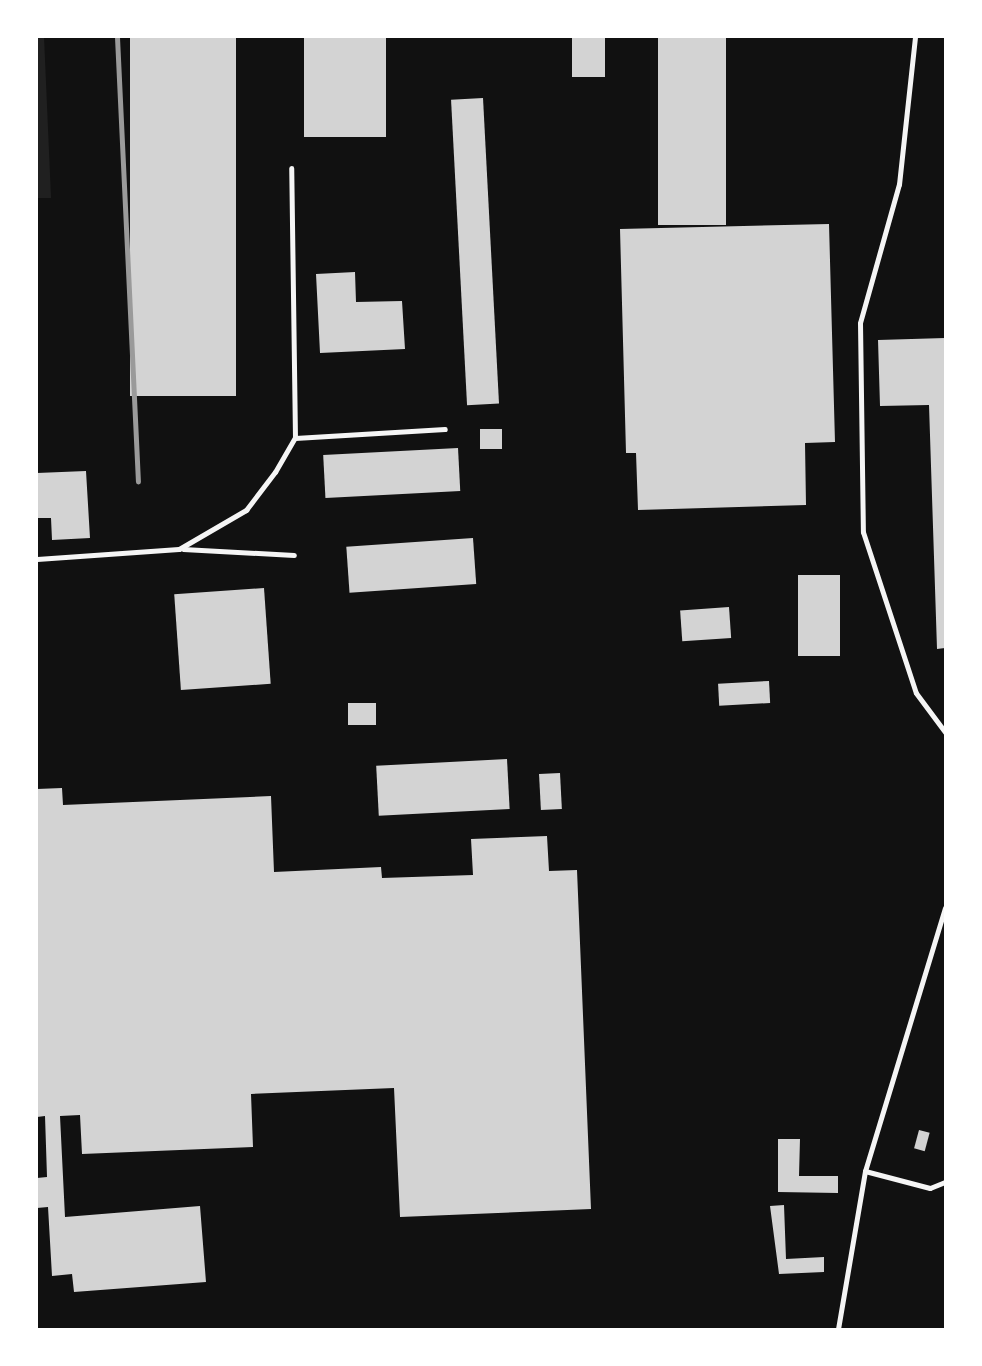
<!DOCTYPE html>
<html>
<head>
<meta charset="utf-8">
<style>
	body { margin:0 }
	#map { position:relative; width:982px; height:1366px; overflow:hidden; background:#111; font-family:"Fira Sans",sans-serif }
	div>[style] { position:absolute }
	.green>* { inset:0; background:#202020 }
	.building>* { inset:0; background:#d3d3d3; transform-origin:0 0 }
	.service>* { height:5px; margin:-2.5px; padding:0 2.5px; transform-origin:2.5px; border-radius:2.5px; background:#f5f5f5 }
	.rail>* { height:5px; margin:-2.5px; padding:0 2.5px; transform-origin:2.5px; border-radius:2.5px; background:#9a9a9a }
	span { translate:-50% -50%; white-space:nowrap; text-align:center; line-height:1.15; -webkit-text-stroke:6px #fff; paint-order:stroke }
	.frame { position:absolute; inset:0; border:38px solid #fff; pointer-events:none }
</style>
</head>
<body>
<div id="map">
	<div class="green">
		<i style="clip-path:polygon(37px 37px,44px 37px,51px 198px,37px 198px)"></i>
	</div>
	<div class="building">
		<i style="left:130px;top:37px;width:106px;height:359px"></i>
		<i style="left:304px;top:37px;width:82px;height:100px"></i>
		<i style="left:572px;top:37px;width:33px;height:40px"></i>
		<i style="left:658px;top:37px;width:68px;height:188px"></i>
		<i style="left:483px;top:98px;width:306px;height:32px;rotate:87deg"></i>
		<i style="clip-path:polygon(829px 224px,835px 442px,805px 443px,806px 505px,638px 510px,636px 453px,626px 453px,620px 229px)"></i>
		<i style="clip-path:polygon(355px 272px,356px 302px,402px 301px,405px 349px,320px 353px,316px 274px)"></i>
		<i style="clip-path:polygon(945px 338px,945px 648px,937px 649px,929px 405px,880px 406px,878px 340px)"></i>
		<i style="left:480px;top:429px;width:22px;height:20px"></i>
		<i style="left:458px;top:448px;width:43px;height:135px;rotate:87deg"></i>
		<i style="clip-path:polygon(86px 471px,90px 538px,52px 540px,51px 518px,37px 518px,37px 473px)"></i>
		<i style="left:473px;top:538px;width:46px;height:127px;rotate:86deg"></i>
		<i style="left:798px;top:575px;width:42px;height:81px"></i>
		<i style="left:264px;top:588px;width:96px;height:90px;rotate:86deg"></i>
		<i style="left:729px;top:607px;width:31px;height:49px;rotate:86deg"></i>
		<i style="left:769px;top:681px;width:22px;height:51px;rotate:87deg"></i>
		<i style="left:348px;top:703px;width:28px;height:22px"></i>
		<i style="left:507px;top:759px;width:50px;height:131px;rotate:87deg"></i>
		<i style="left:560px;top:773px;width:36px;height:21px;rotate:87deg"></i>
		<i style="clip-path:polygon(62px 788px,63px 805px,271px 796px,274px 872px,381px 867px,382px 878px,473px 875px,471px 839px,547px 836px,549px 871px,577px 870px,591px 1209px,400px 1217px,394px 1088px,251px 1094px,253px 1147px,82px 1154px,80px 1115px,60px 1116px,65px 1217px,200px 1206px,206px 1282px,74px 1292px,72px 1274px,52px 1276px,48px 1207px,37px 1208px,37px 1178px,47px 1177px,45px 1116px,37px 1117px,37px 789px)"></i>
		<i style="left:919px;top:1130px;width:11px;height:19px;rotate:15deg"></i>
		<i style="clip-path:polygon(778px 1139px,800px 1139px,799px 1176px,838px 1176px,838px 1193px,778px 1192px)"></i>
		<i style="clip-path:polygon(784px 1205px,786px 1259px,824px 1257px,824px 1272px,779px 1274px,770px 1206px)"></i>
	</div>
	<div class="service">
		<i style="left:915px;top:37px;width:148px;rotate:96.2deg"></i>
		<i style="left:899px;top:184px;width:144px;rotate:105.7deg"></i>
		<i style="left:860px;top:323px;width:209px;rotate:89.2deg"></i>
		<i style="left:863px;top:532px;width:169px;rotate:71.8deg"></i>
		<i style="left:916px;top:693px;width:49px;rotate:53.4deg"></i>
		<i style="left:295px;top:438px;width:150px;rotate:-3.4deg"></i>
		<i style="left:183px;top:549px;width:111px;rotate:3.1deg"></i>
		<i style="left:37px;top:559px;width:142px;rotate:-4deg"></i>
		<i style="left:179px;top:549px;width:78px;rotate:-30.2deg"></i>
		<i style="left:246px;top:510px;width:48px;rotate:-52.7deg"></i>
		<i style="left:275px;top:472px;width:39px;rotate:-60deg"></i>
		<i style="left:295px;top:438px;width:270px;rotate:-90.8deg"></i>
		<i style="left:865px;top:1171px;width:67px;rotate:14.7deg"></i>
		<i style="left:930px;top:1188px;width:16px;rotate:-22deg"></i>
		<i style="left:838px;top:1329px;width:160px;rotate:-80.3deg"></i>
		<i style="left:865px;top:1171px;width:275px;rotate:-73.1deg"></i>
	</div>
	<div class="rail">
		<i style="left:117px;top:37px;width:445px;rotate:87.3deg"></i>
	</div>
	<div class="frame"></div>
</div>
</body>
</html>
